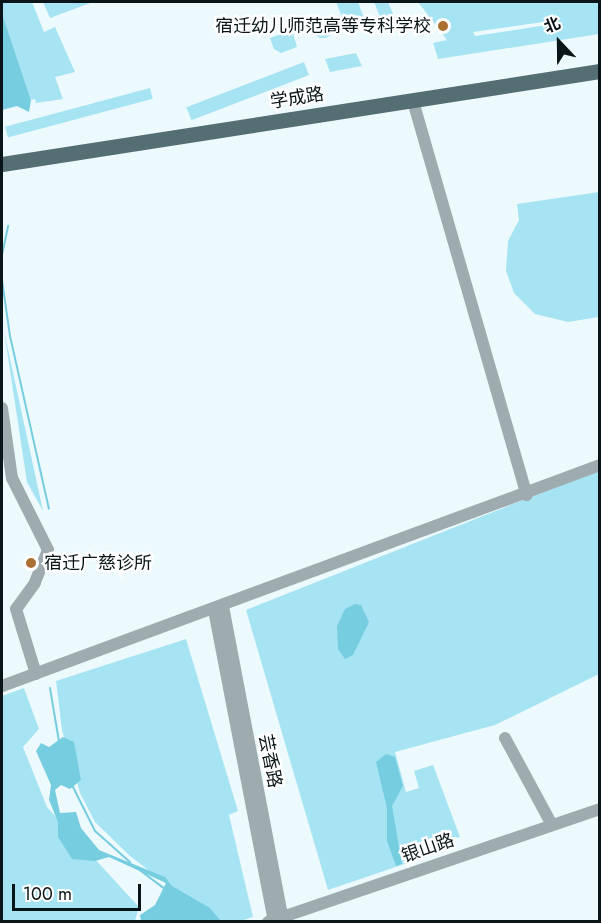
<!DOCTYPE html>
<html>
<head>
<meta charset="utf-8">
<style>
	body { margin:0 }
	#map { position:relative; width:601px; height:923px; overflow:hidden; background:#edfafd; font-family:Jost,"Noto Sans SC",sans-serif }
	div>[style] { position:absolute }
	.green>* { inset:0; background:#a7e4f3; transform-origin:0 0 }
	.round { border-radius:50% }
	.water>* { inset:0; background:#76cde0 }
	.stream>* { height:2px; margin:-1px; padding:0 1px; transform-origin:1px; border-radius:1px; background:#76cde0 }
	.minor>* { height:12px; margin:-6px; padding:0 6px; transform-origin:6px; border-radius:6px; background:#9eacb0 }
	.major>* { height:15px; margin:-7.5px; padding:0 7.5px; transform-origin:7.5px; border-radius:7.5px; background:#556e74 }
	.dots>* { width:16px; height:16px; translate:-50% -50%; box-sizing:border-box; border:3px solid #fff; border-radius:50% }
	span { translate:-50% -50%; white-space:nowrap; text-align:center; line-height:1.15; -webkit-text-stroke:5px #fff; paint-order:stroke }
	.poi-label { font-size:18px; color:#091518 }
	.right { translate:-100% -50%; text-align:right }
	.left { translate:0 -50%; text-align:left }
	.street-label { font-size:18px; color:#091518 }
	.frame { position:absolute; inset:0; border:3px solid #091518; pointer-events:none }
	.north { position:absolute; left:529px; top:12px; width:60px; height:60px; -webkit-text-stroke:4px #fff; paint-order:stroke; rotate:338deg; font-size:16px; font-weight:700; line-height:24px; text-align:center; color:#091518 }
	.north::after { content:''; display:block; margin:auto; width:21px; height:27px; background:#091518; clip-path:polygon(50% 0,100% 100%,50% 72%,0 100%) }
	.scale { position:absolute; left:12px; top:884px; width:129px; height:27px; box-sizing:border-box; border:3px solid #091518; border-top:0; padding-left:8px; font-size:18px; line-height:21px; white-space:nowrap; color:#091518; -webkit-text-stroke:4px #fff; paint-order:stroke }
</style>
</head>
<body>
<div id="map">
	<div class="green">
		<i style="clip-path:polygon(2px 2px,32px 2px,44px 32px,55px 27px,75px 72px,55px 77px,63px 99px,36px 103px,35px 99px,31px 100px,2px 13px)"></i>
		<i style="clip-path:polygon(43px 2px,93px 2px,50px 18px)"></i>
		<i style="clip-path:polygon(336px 2px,358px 2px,365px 21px,347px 29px)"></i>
		<i style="clip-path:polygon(374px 2px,388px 2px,395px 18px,382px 22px)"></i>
		<i style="clip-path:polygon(evenodd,418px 2px,599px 2px,599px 34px,438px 59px,433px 43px,447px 40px,418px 2px,557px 20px,560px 23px,475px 36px,473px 32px,557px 20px)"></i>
		<i class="round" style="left:312px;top:16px;width:22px;height:22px"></i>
		<i style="clip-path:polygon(292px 30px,297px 47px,281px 53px,274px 49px,270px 38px)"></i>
		<i style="clip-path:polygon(356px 53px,362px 66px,330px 72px,325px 59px)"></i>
		<i style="left:304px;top:62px;width:14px;height:126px;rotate:69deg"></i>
		<i style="left:150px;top:88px;width:11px;height:150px;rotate:75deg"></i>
		<i style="clip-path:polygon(599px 192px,599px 317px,568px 322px,535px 314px,514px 293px,506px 271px,508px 241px,519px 220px,517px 204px)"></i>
		<i style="clip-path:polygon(4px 331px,43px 511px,27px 482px)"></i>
		<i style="clip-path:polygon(599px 470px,599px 674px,495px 725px,395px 752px,406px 792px,419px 788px,414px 771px,433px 765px,460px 837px,422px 848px,425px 857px,328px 890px,246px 610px)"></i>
		<i style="clip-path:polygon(186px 639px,238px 811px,229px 815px,253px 917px,240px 921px,215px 921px,130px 856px,95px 822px,80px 793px,62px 730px,56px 681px)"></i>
		<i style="clip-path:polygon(24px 688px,39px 729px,23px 747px,47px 807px,139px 907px,135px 921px,2px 922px,2px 696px)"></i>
	</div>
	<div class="water">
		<i style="clip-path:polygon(2px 13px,31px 100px,29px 112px,17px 106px,2px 110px)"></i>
		<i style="clip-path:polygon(355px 604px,361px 605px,369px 622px,353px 655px,345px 659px,338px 649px,337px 626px,345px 609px)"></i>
		<i style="clip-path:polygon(63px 737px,74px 742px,81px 780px,70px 789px,61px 785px,55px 790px,60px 813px,76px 812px,81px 828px,99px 850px,165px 877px,172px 886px,210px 908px,220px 920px,141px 921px,140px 915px,155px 905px,166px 883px,109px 857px,95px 861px,72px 859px,58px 837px,58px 822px,49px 800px,51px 785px,36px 751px,41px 743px,49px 747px)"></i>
		<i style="clip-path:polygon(386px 754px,395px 757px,403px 786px,392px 806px,402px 864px,396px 866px,387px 841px,387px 808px,376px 762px)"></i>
	</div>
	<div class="stream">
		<i style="left:2px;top:255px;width:30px;rotate:-78deg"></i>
		<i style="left:2px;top:280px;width:57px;rotate:81.9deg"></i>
		<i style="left:10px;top:336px;width:177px;rotate:77.3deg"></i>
		<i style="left:50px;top:688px;width:55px;rotate:80.5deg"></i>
		<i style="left:73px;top:787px;width:49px;rotate:63.4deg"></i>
		<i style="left:95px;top:831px;width:47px;rotate:41.5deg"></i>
		<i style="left:137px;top:868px;width:36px;rotate:37deg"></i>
	</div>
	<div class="minor">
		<i style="left:415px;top:108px;width:403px;rotate:73.9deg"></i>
		<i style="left:2px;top:408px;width:71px;rotate:81.9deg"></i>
		<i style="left:12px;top:478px;width:80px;rotate:63.4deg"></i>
		<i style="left:48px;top:550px;width:35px;rotate:112deg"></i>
		<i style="left:35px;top:583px;width:32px;rotate:126deg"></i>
		<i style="left:16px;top:609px;width:68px;rotate:72.9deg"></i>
		<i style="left:223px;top:606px;width:322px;rotate:79.2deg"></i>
		<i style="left:214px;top:610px;width:318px;rotate:79.1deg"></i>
		<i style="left:2px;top:686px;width:638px;rotate:-20.28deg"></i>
		<i style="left:505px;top:738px;width:99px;rotate:61.6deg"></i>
		<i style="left:268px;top:922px;width:351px;rotate:-18.8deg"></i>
	</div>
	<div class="major">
		<i style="left:2px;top:164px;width:605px;rotate:-8.84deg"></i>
	</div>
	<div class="dots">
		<i style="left:443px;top:26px;background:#ab6f31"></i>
		<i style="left:31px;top:563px;background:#ab6f31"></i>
	</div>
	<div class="poi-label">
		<span class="right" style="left:431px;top:26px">宿迁幼儿师范高等专科学校</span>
		<span class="left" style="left:44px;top:563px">宿迁广慈诊所</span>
	</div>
	<div class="street-label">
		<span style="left:297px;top:98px;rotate:-9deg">学成路</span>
		<span style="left:270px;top:761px;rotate:79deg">芸香路</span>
		<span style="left:428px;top:848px;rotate:-19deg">银山路</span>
	</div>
	<div class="frame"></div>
	<div class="north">北</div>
	<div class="scale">100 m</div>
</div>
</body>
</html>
